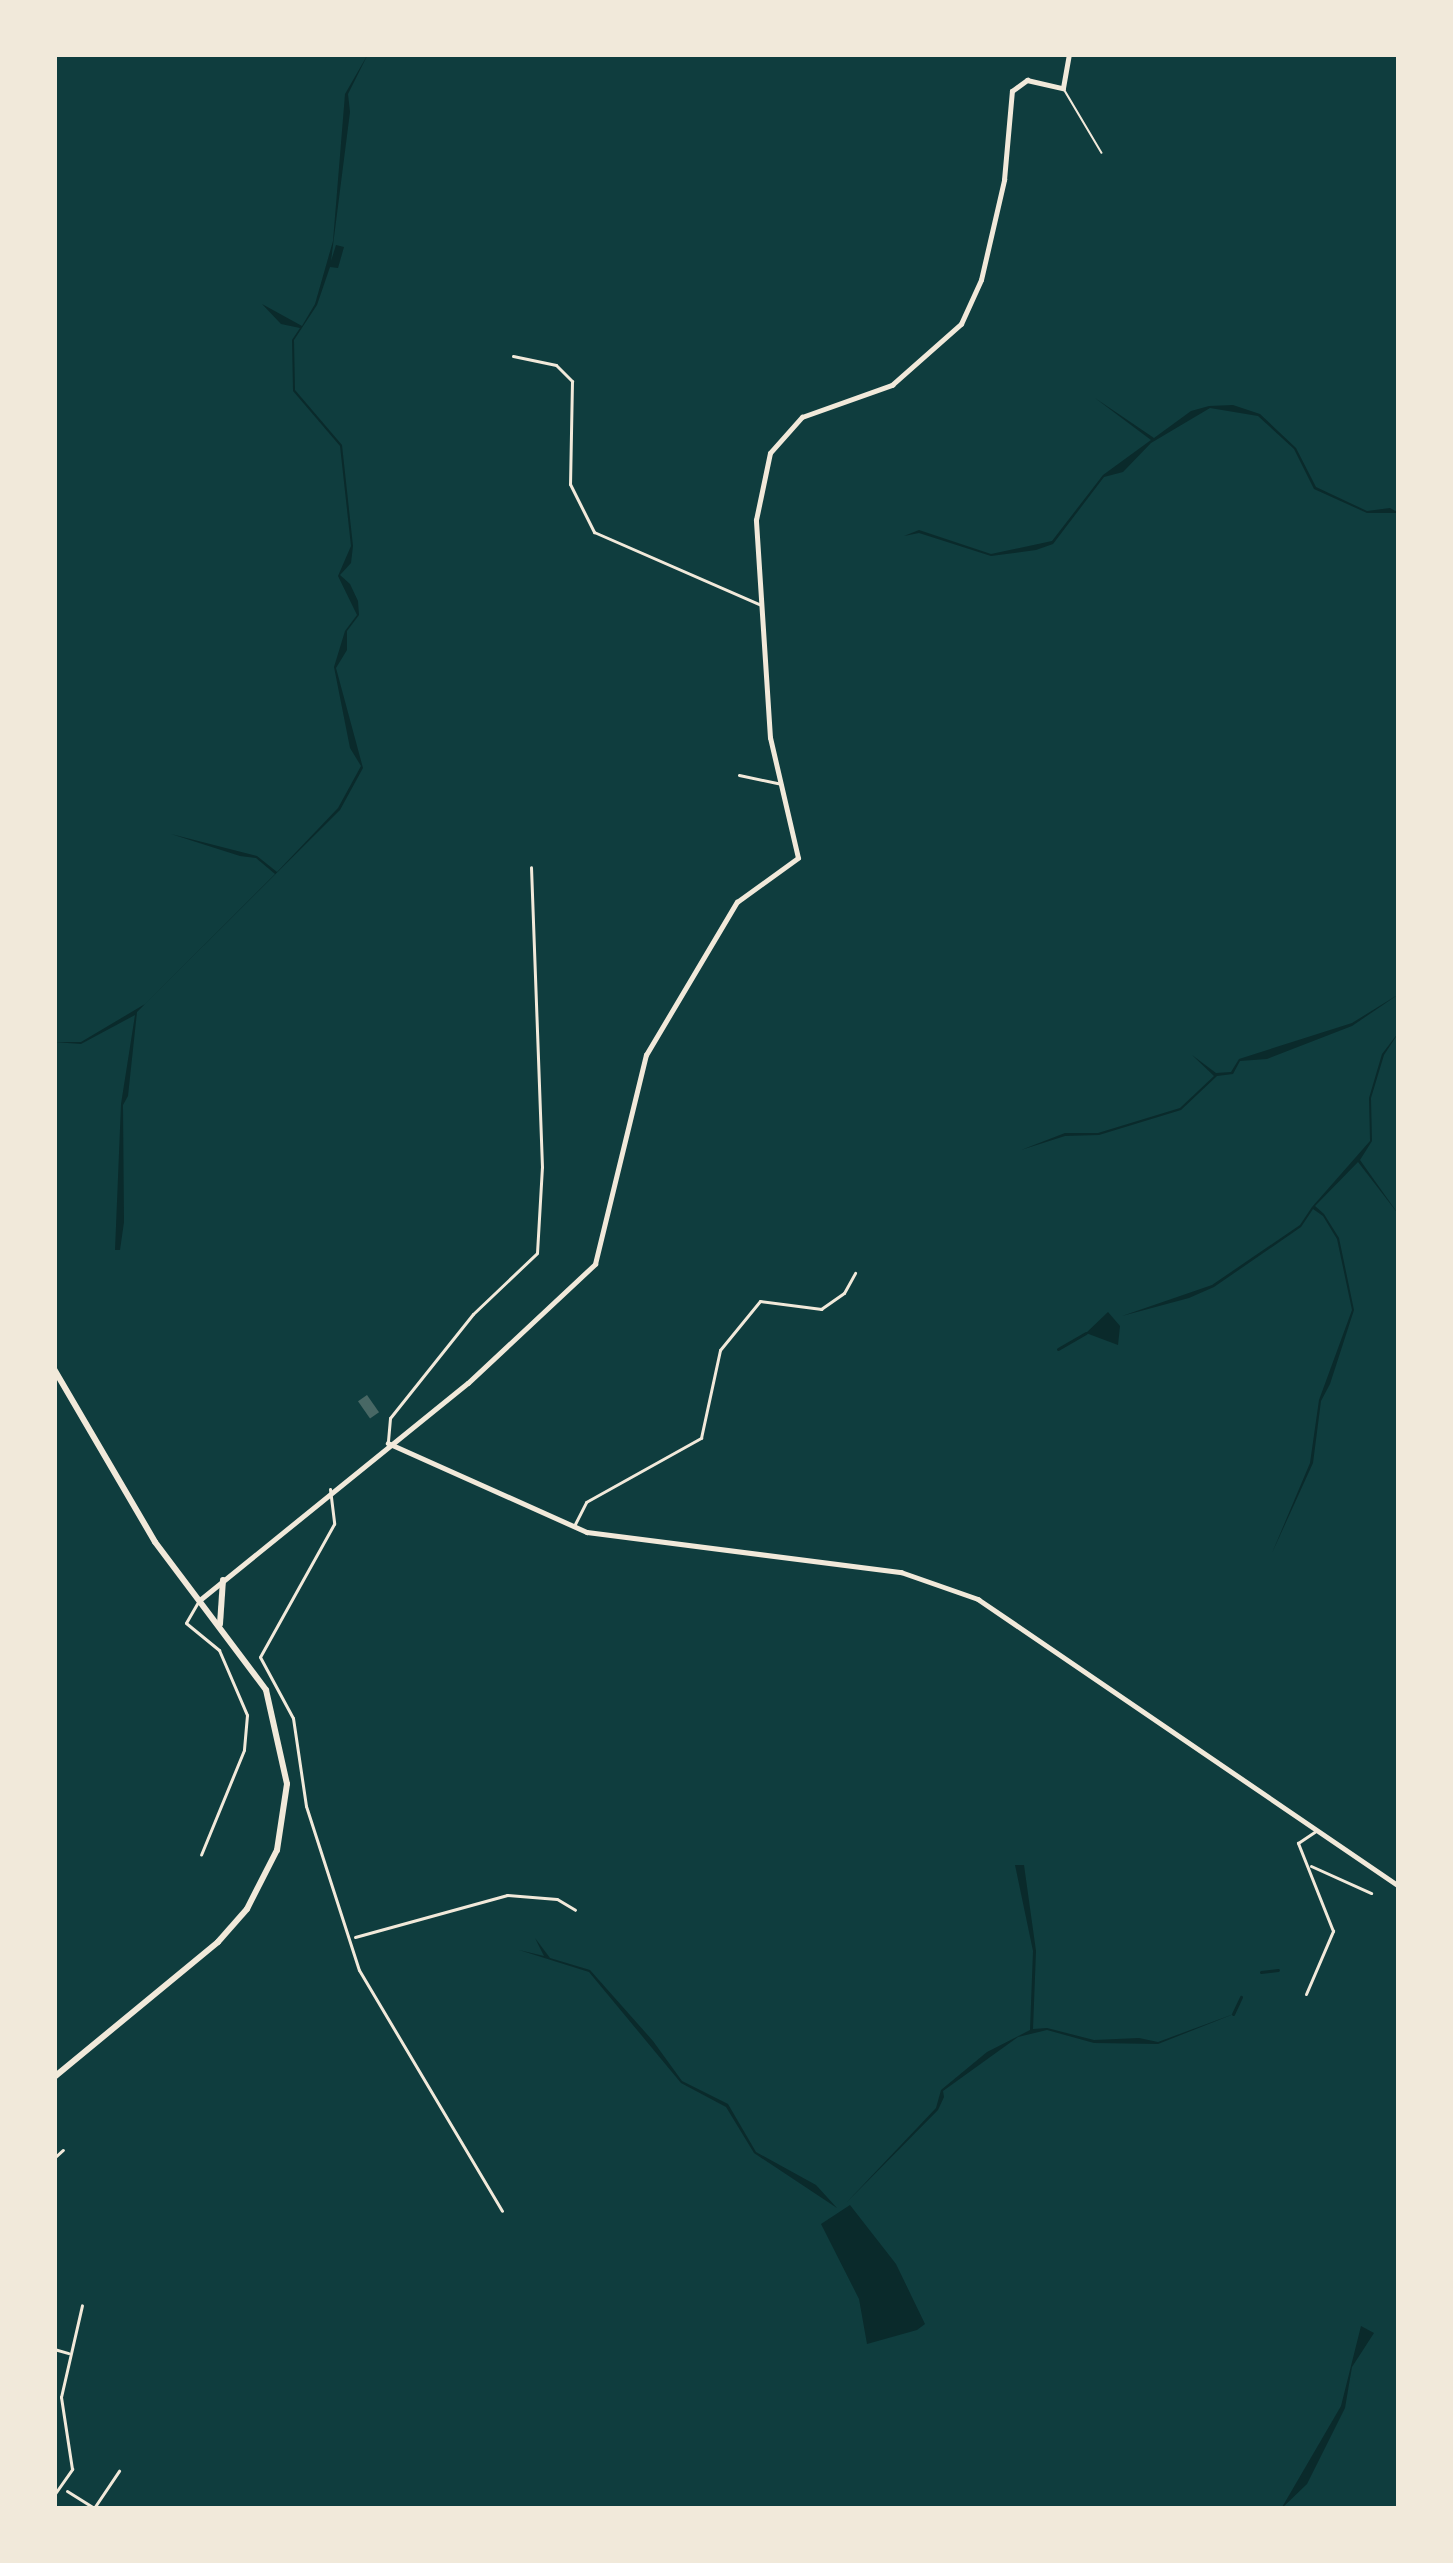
<!DOCTYPE html>
<html>
<head>
<meta charset="utf-8">
<style>
	body { margin:0 }
	#map { position:relative; width:1453px; height:2563px; overflow:hidden; background:#0f3d3e; font-family:"Exo 2",sans-serif }
	div>[style] { position:absolute }
	.water>* { inset:0; background:#0a2a2b }
	.stream>* { height:3px; margin:-1.5px; padding:0 1.5px; transform-origin:1.5px; border-radius:1.5px; background:#0a2a2b }
	.building>* { inset:0; background:#486865; transform-origin:0 0 }
	.service>* { height:1.5px; margin:-0.75px; padding:0 0.75px; transform-origin:0.75px; border-radius:0.75px; background:#f1e9da }
	.minor>* { height:3px; margin:-1.5px; padding:0 1.5px; transform-origin:1.5px; border-radius:1.5px; background:#f1e9da }
	.tertiary>* { height:4.5px; margin:-2.25px; padding:0 2.25px; transform-origin:2.25px; border-radius:2.25px; background:#f1e9da }
	.primary>* { height:6px; margin:-3px; padding:0 3px; transform-origin:3px; border-radius:3px; background:#f1e9da }
	span { translate:-50% -50%; white-space:nowrap; text-align:center; line-height:1.15; -webkit-text-stroke:9px #f1e9da; paint-order:stroke }
	.frame { position:absolute; inset:0; border:57px solid #f1e9da; pointer-events:none }
</style>
</head>
<body>
<div id="map">
	<div class="water">
		<i style="clip-path:polygon(368px 54px,348px 94px,350px 112px,331px 261px,336px 245px,344px 247px,338px 268px,330px 267px,317px 305px,294px 340px,295px 390px,342px 445px,353px 546px,351px 563px,340px 575px,350px 584px,358px 601px,359px 615px,347px 631px,347px 650px,336px 668px,363px 768px,340px 810px,137px 1012px,128px 1096px,123px 1105px,124px 1222px,120px 1250px,115px 1250px,121px 1104px,135px 1015px,81px 1044px,54px 1042px,81px 1042px,145px 1004px,275px 874px,256px 858px,240px 856px,171px 834px,257px 856px,277px 872px,338px 808px,361px 766px,350px 748px,334px 667px,345px 631px,357px 615px,338px 576px,351px 546px,340px 446px,293px 391px,292px 340px,300px 328px,281px 324px,262px 304px,302px 326px,315px 304px,333px 241px,345px 94px)"></i>
		<i style="clip-path:polygon(1095px 398px,1154px 438px,1191px 411px,1209px 406px,1233px 405px,1260px 414px,1296px 448px,1316px 487px,1367px 511px,1390px 508px,1399px 513px,1367px 513px,1314px 489px,1294px 449px,1258px 416px,1210px 408px,1151px 443px,1123px 472px,1104px 477px,1053px 544px,1036px 550px,991px 556px,919px 533px,904px 536px,919px 530px,991px 554px,1052px 541px,1103px 475px,1151px 440px)"></i>
		<i style="clip-path:polygon(1399px 994px,1352px 1026px,1267px 1059px,1240px 1061px,1233px 1074px,1217px 1076px,1181px 1110px,1099px 1135px,1065px 1136px,1021px 1150px,1065px 1133px,1098px 1133px,1180px 1108px,1214px 1076px,1192px 1055px,1216px 1073px,1231px 1072px,1239px 1059px,1352px 1023px)"></i>
		<i style="clip-path:polygon(1399px 1032px,1384px 1055px,1371px 1098px,1372px 1141px,1360px 1160px,1399px 1215px,1358px 1162px,1315px 1206px,1324px 1214px,1339px 1238px,1354px 1310px,1330px 1384px,1321px 1401px,1313px 1463px,1272px 1553px,1310px 1463px,1319px 1400px,1352px 1310px,1337px 1239px,1323px 1216px,1313px 1209px,1301px 1227px,1214px 1287px,1189px 1298px,1122px 1316px,1212px 1285px,1300px 1225px,1312px 1207px,1370px 1141px,1369px 1098px,1382px 1054px)"></i>
		<i style="clip-path:polygon(1108px 1312px,1120px 1326px,1118px 1345px,1086px 1333px)"></i>
		<i style="clip-path:polygon(1015px 1865px,1024px 1865px,1036px 1951px,1033px 2029px,1047px 2028px,1094px 2040px,1139px 2038px,1158px 2042px,1239px 2012px,1158px 2044px,1094px 2043px,1047px 2030px,1018px 2037px,943px 2091px,944px 2097px,938px 2110px,846px 2203px,936px 2108px,941px 2090px,987px 2052px,1030px 2030px,1033px 1951px)"></i>
		<i style="clip-path:polygon(535px 1938px,550px 1958px,590px 1970px,653px 2041px,682px 2081px,728px 2104px,756px 2152px,816px 2185px,837px 2208px,754px 2153px,726px 2107px,681px 2083px,589px 1972px,519px 1950px,544px 1956px)"></i>
		<i style="clip-path:polygon(850px 2205px,896px 2264px,925px 2324px,917px 2330px,867px 2344px,859px 2299px,821px 2224px)"></i>
		<i style="clip-path:polygon(1361px 2326px,1374px 2333px,1352px 2367px,1345px 2408px,1307px 2484px,1281px 2509px,1341px 2406px)"></i>
	</div>
	<div class="stream">
		<i style="left:1058px;top:1349px;width:32px;rotate:-30deg"></i>
		<i style="left:1261px;top:1972px;width:17px;rotate:-7deg"></i>
		<i style="left:1233px;top:2014px;width:19px;rotate:-65deg"></i>
	</div>
	<div class="building">
		<i style="left:367px;top:1395px;width:21px;height:11px;rotate:55deg"></i>
	</div>
	<div class="service">
		<i style="left:1064px;top:89px;width:74px;rotate:59.3deg"></i>
	</div>
	<div class="minor">
		<i style="left:513px;top:356px;width:44px;rotate:11.8deg"></i>
		<i style="left:556px;top:365px;width:23px;rotate:45deg"></i>
		<i style="left:572px;top:381px;width:103px;rotate:91.1deg"></i>
		<i style="left:570px;top:484px;width:54px;rotate:63.4deg"></i>
		<i style="left:594px;top:532px;width:182px;rotate:23.6deg"></i>
		<i style="left:739px;top:775px;width:40px;rotate:12deg"></i>
		<i style="left:388px;top:1441px;width:23px;rotate:-85deg"></i>
		<i style="left:390px;top:1418px;width:133px;rotate:-51.4deg"></i>
		<i style="left:473px;top:1314px;width:88px;rotate:-43.6deg"></i>
		<i style="left:537px;top:1253px;width:86px;rotate:-86.7deg"></i>
		<i style="left:542px;top:1167px;width:300px;rotate:-92.1deg"></i>
		<i style="left:330px;top:1489px;width:35px;rotate:83deg"></i>
		<i style="left:334px;top:1524px;width:152px;rotate:119.1deg"></i>
		<i style="left:260px;top:1657px;width:69px;rotate:61.6deg"></i>
		<i style="left:293px;top:1718px;width:89px;rotate:81.6deg"></i>
		<i style="left:306px;top:1806px;width:172px;rotate:72.1deg"></i>
		<i style="left:359px;top:1970px;width:280px;rotate:59.3deg"></i>
		<i style="left:574px;top:1526px;width:27px;rotate:-63deg"></i>
		<i style="left:586px;top:1502px;width:132px;rotate:-29.1deg"></i>
		<i style="left:701px;top:1438px;width:90px;rotate:-77.8deg"></i>
		<i style="left:720px;top:1350px;width:63px;rotate:-50.8deg"></i>
		<i style="left:760px;top:1301px;width:62px;rotate:7.5deg"></i>
		<i style="left:821px;top:1309px;width:28px;rotate:-35deg"></i>
		<i style="left:844px;top:1293px;width:23px;rotate:-61deg"></i>
		<i style="left:198px;top:1602px;width:24px;rotate:120deg"></i>
		<i style="left:186px;top:1623px;width:43px;rotate:39.3deg"></i>
		<i style="left:219px;top:1650px;width:71px;rotate:66.7deg"></i>
		<i style="left:247px;top:1715px;width:35px;rotate:95deg"></i>
		<i style="left:244px;top:1750px;width:113px;rotate:112.3deg"></i>
		<i style="left:1311px;top:1866px;width:66px;rotate:24.2deg"></i>
		<i style="left:355px;top:1937px;width:158px;rotate:-15.4deg"></i>
		<i style="left:507px;top:1895px;width:50px;rotate:4.6deg"></i>
		<i style="left:557px;top:1899px;width:21px;rotate:31deg"></i>
		<i style="left:1306px;top:1994px;width:69px;rotate:-66.8deg"></i>
		<i style="left:1333px;top:1931px;width:95px;rotate:-111.7deg"></i>
		<i style="left:1298px;top:1843px;width:22px;rotate:-34deg"></i>
		<i style="left:54px;top:2158px;width:12px;rotate:-42deg"></i>
		<i style="left:54px;top:2349px;width:15px;rotate:16deg"></i>
		<i style="left:67px;top:2491px;width:32px;rotate:32deg"></i>
		<i style="left:54px;top:2495px;width:32px;rotate:-55deg"></i>
		<i style="left:72px;top:2469px;width:73px;rotate:-98.7deg"></i>
		<i style="left:61px;top:2397px;width:94px;rotate:-77.1deg"></i>
		<i style="left:54px;top:2506px;width:3px;rotate:72deg"></i>
		<i style="left:94px;top:2508px;width:45px;rotate:-56deg"></i>
	</div>
	<div class="tertiary">
		<i style="left:388px;top:1443px;width:218px;rotate:24.1deg"></i>
		<i style="left:587px;top:1532px;width:317px;rotate:7.3deg"></i>
		<i style="left:901px;top:1572px;width:82px;rotate:19.3deg"></i>
		<i style="left:978px;top:1599px;width:510px;rotate:34.28deg"></i>
		<i style="left:201px;top:1599px;width:343px;rotate:-39deg"></i>
		<i style="left:468px;top:1383px;width:174px;rotate:-43.1deg"></i>
		<i style="left:595px;top:1264px;width:215px;rotate:-76.3deg"></i>
		<i style="left:646px;top:1055px;width:178px;rotate:-59.3deg"></i>
		<i style="left:737px;top:902px;width:75px;rotate:-35.8deg"></i>
		<i style="left:798px;top:858px;width:123px;rotate:-103.1deg"></i>
		<i style="left:770px;top:738px;width:218px;rotate:-93.7deg"></i>
		<i style="left:756px;top:520px;width:68px;rotate:-78.2deg"></i>
		<i style="left:770px;top:453px;width:48px;rotate:-48.4deg"></i>
		<i style="left:802px;top:417px;width:96px;rotate:-19.6deg"></i>
		<i style="left:892px;top:385px;width:92px;rotate:-41.5deg"></i>
		<i style="left:961px;top:324px;width:48px;rotate:-65.6deg"></i>
		<i style="left:981px;top:280px;width:103px;rotate:-77deg"></i>
		<i style="left:1004px;top:180px;width:89px;rotate:-84.9deg"></i>
		<i style="left:1012px;top:91px;width:19px;rotate:-36deg"></i>
		<i style="left:1027px;top:80px;width:37px;rotate:13deg"></i>
		<i style="left:1063px;top:88px;width:35px;rotate:-80deg"></i>
	</div>
	<div class="primary">
		<i style="left:54px;top:1369px;width:200px;rotate:59.7deg"></i>
		<i style="left:155px;top:1542px;width:185px;rotate:53.1deg"></i>
		<i style="left:266px;top:1690px;width:96px;rotate:77.4deg"></i>
		<i style="left:287px;top:1784px;width:67px;rotate:98.6deg"></i>
		<i style="left:277px;top:1850px;width:66px;rotate:117deg"></i>
		<i style="left:247px;top:1909px;width:44px;rotate:131.3deg"></i>
		<i style="left:218px;top:1942px;width:212px;rotate:140.5deg"></i>
		<i style="left:220px;top:1624px;width:44px;rotate:-86.1deg"></i>
	</div>
	<div class="frame"></div>
</div>
</body>
</html>
